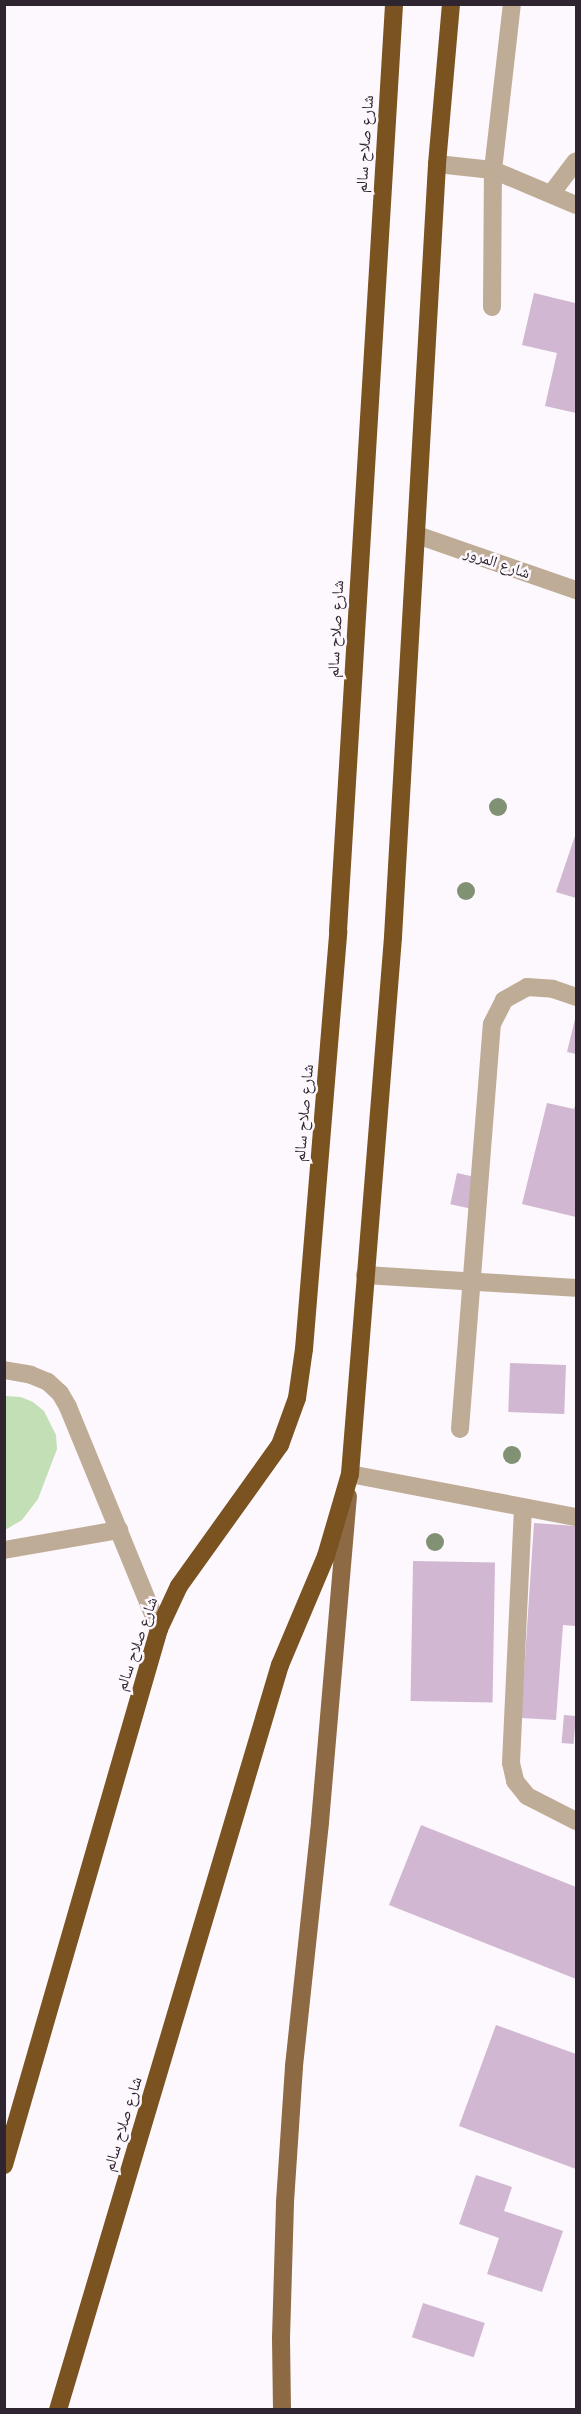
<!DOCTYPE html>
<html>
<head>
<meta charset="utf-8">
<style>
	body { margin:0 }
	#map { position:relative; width:581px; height:2414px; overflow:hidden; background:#fdf8fd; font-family:"Fira Sans","Noto Naskh Arabic",sans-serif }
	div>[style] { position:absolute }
	.green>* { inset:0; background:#c2dfb6 }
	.building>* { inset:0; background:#d1b7d1; transform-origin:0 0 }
	.minor>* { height:18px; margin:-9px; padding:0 9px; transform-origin:9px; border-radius:9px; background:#bfac96 }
	.major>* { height:18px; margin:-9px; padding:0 9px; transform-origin:9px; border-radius:9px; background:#8d6a43 }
	.highway>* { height:18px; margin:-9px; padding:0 9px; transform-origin:9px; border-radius:9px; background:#7a5321 }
	.trees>* { width:18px; height:18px; margin:-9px; border-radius:50%; background:#809174 }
	span { translate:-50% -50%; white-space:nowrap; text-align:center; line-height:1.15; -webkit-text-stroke:5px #fdf8fd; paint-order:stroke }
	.street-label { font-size:16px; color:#2f2530 }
	.frame { position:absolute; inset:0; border:6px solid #2f2530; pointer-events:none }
</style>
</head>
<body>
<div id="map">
	<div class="green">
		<i style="clip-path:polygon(4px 1396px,21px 1397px,33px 1402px,44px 1411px,56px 1435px,57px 1449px,38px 1499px,22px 1520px,5px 1530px)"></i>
	</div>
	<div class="building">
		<i style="clip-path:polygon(534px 293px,575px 303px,576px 299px,576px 413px,545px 406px,557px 353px,522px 345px)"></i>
		<i style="clip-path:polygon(576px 833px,576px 898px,556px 892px)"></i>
		<i style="clip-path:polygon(576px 1015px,576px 1054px,567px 1052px)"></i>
		<i style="clip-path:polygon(576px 1102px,576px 1217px,522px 1204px,547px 1103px,574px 1109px)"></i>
		<i style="left:457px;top:1173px;width:19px;height:32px;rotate:12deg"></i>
		<i style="left:510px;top:1363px;width:56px;height:49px;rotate:2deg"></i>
		<i style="clip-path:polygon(534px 1523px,576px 1526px,576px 1626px,563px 1625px,556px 1720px,521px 1718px)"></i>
		<i style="left:413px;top:1561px;width:82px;height:140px;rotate:1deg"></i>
		<i style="left:564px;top:1715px;width:12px;height:28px;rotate:5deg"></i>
		<i style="clip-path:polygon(421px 1825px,576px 1887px,576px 1979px,389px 1905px)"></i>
		<i style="clip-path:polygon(496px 2025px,576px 2054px,576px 2169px,459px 2126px)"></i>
		<i style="clip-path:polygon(476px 2175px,512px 2187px,504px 2211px,563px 2231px,542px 2292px,487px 2274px,499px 2238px,459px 2224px)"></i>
		<i style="left:423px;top:2303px;width:65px;height:36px;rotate:18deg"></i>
	</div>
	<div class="minor">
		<i style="left:437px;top:164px;width:56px;rotate:6.1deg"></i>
		<i style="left:493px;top:170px;width:90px;rotate:22.9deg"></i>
		<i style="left:551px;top:194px;width:41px;rotate:-52.9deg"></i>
		<i style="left:492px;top:307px;width:137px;rotate:-89.6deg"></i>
		<i style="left:493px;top:170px;width:167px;rotate:-83.5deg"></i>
		<i style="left:417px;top:535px;width:168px;rotate:19.1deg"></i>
		<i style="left:365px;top:1275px;width:211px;rotate:3.5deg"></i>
		<i style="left:4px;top:1370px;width:27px;rotate:10deg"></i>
		<i style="left:31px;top:1375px;width:18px;rotate:22deg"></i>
		<i style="left:48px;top:1382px;width:16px;rotate:43deg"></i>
		<i style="left:60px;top:1393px;width:16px;rotate:60deg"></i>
		<i style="left:68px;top:1407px;width:240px;rotate:67.7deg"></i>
		<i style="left:460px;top:1429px;width:406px;rotate:-85.5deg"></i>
		<i style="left:492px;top:1024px;width:27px;rotate:-63deg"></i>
		<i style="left:504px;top:1000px;width:26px;rotate:-29deg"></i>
		<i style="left:527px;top:987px;width:26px;rotate:4deg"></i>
		<i style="left:553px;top:989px;width:24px;rotate:19deg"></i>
		<i style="left:350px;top:1474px;width:230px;rotate:10.8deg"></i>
		<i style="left:523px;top:1508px;width:255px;rotate:92.7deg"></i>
		<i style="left:511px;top:1763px;width:18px;rotate:77deg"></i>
		<i style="left:515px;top:1781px;width:19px;rotate:51deg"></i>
		<i style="left:527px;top:1796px;width:55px;rotate:27deg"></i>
		<i style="left:4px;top:1550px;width:117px;rotate:-9.9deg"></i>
	</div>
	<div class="major">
		<i style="left:282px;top:2410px;width:72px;rotate:-90.8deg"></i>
		<i style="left:281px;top:2338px;width:136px;rotate:-88.3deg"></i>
		<i style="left:285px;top:2202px;width:136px;rotate:-86.2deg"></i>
		<i style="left:294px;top:2066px;width:245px;rotate:-83.9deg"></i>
		<i style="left:320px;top:1822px;width:327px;rotate:-85.1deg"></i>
	</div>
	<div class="highway">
		<i style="left:4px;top:2165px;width:558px;rotate:-73.87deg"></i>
		<i style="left:159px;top:1629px;width:47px;rotate:-65.1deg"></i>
		<i style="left:179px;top:1586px;width:173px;rotate:-54.4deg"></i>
		<i style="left:280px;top:1445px;width:50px;rotate:-70.1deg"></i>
		<i style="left:297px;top:1398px;width:49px;rotate:-81.9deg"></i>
		<i style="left:304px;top:1349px;width:419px;rotate:-85.3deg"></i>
		<i style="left:338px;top:931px;width:929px;rotate:-86.54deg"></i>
		<i style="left:58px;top:2410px;width:777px;rotate:-73.41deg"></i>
		<i style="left:280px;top:1665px;width:118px;rotate:-67.1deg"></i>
		<i style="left:326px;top:1556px;width:85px;rotate:-73.7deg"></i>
		<i style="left:350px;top:1474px;width:539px;rotate:-85.42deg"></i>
		<i style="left:393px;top:937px;width:774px;rotate:-86.74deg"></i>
		<i style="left:437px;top:164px;width:161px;rotate:-85deg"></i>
	</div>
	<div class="trees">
		<i style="left:498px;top:807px"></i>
		<i style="left:466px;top:891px"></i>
		<i style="left:512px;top:1455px"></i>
		<i style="left:435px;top:1542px"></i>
	</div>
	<div class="street-label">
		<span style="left:365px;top:144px;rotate:-86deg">شارع صلاح سالم</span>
		<span style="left:497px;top:563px;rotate:19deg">شارع المرور</span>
		<span style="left:336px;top:629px;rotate:-87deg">شارع صلاح سالم</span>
		<span style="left:304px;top:1113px;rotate:-85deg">شارع صلاح سالم</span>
		<span style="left:137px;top:1644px;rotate:-71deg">شارع صلاح سالم</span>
		<span style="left:123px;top:2124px;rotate:-73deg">شارع صلاح سالم</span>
	</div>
	<div class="frame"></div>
</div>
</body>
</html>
